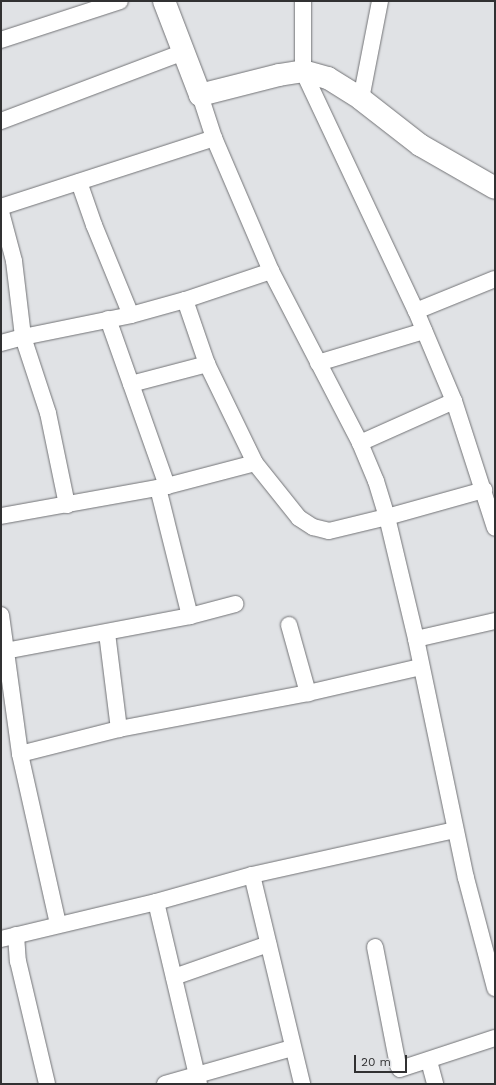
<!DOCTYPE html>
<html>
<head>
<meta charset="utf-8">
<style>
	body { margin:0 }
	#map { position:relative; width:496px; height:1085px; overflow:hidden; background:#e0e2e5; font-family:"Work Sans",sans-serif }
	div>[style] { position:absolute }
	.roads { filter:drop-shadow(0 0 1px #727376) drop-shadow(0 0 1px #727376) }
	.street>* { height:16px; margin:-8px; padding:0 8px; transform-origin:8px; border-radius:8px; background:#fff }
	.secondary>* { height:22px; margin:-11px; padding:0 11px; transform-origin:11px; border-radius:11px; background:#fff }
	span { translate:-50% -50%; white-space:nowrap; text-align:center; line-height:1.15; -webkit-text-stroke:3px #e0e2e5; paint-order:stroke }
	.frame { position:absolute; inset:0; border:2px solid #313132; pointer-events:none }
	.scale { position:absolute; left:354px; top:1055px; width:53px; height:18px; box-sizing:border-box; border:2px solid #313132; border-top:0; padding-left:5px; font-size:12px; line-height:14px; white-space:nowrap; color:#313132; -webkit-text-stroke:3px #e0e2e5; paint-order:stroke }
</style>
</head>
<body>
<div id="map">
	<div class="roads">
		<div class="street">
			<i style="left:303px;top:1px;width:70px;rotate:90deg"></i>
			<i style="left:303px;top:71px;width:265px;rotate:64.8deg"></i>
			<i style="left:416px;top:311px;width:98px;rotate:67.1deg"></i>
			<i style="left:454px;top:401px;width:133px;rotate:72.1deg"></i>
			<i style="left:1px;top:40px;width:125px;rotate:-18.1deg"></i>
			<i style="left:200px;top:95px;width:45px;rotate:72deg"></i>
			<i style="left:214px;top:138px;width:145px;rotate:66.8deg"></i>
			<i style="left:271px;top:271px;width:194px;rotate:62.6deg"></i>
			<i style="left:360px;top:443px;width:41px;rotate:67.2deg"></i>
			<i style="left:376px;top:481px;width:38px;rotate:73deg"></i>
			<i style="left:387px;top:517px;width:125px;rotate:76.6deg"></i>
			<i style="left:416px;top:639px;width:244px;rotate:78.2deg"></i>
			<i style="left:466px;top:878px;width:114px;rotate:75.2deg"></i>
			<i style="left:361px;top:99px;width:100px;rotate:-79deg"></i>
			<i style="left:1px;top:121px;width:196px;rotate:-20.7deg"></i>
			<i style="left:79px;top:182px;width:46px;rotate:70.8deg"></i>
			<i style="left:94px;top:225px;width:97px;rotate:67.7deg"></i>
			<i style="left:1px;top:207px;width:224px;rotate:-17.9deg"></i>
			<i style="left:1px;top:212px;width:51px;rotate:75.1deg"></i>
			<i style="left:14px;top:261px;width:77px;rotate:83.2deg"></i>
			<i style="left:23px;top:337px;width:80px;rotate:71.8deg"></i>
			<i style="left:48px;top:413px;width:94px;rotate:78.3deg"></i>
			<i style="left:185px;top:300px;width:68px;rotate:71deg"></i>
			<i style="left:207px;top:364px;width:110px;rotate:64.1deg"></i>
			<i style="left:255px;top:463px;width:70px;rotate:51.3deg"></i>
			<i style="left:299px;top:518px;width:17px;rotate:33deg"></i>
			<i style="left:313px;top:527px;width:16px;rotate:14deg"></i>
			<i style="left:329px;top:531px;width:60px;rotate:-13.6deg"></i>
			<i style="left:387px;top:517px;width:101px;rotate:-15.6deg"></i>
			<i style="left:416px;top:311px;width:85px;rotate:-22.1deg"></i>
			<i style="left:108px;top:319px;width:177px;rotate:70.5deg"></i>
			<i style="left:1px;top:343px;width:23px;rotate:-15deg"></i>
			<i style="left:23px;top:337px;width:110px;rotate:-11.5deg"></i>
			<i style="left:131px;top:315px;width:56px;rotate:-15.5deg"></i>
			<i style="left:185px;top:300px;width:91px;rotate:-18.6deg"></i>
			<i style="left:318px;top:363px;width:111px;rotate:-16.8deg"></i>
			<i style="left:131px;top:384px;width:79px;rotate:-14.7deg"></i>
			<i style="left:360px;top:443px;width:103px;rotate:-24.1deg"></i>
			<i style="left:158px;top:488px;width:132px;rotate:76deg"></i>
			<i style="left:1px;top:516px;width:169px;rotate:-10.2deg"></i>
			<i style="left:167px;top:486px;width:91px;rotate:-14.6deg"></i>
			<i style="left:1px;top:615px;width:140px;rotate:82.2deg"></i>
			<i style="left:20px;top:754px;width:174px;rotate:77.4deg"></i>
			<i style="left:289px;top:625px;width:71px;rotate:74.4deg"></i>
			<i style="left:107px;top:633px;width:97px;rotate:82.9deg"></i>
			<i style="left:416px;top:639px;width:81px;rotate:-12.8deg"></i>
			<i style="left:5px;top:651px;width:188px;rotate:-10.7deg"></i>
			<i style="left:190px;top:616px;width:47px;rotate:-14.9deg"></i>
			<i style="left:20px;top:754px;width:102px;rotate:-14.2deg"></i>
			<i style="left:119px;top:729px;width:192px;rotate:-10.8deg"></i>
			<i style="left:308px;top:693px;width:116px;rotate:-13deg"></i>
			<i style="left:252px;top:875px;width:215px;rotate:76.5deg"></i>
			<i style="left:156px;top:902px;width:187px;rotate:76.7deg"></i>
			<i style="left:16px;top:935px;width:26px;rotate:86deg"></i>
			<i style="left:18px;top:961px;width:126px;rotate:76.7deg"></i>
			<i style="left:1px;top:939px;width:159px;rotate:-13.4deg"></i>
			<i style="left:156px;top:902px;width:100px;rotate:-15.7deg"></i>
			<i style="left:252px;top:875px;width:208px;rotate:-12.5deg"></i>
			<i style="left:375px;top:947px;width:120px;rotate:79deg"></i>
			<i style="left:398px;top:1065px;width:4px;rotate:63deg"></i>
			<i style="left:400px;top:1069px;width:100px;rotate:-18.1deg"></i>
			<i style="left:174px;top:977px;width:100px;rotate:-19.3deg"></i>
			<i style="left:429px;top:1061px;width:24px;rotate:75deg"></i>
			<i style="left:165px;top:1084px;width:132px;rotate:-15.8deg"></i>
		</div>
		<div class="secondary">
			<i style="left:164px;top:1px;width:101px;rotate:69deg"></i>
			<i style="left:200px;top:95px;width:81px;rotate:-14.2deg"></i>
			<i style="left:279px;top:75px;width:24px;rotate:-9deg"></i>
			<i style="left:303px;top:71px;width:26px;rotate:16deg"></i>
			<i style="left:328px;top:78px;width:39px;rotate:32deg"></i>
			<i style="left:361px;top:99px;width:75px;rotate:37.9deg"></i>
			<i style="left:420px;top:145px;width:86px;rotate:29.8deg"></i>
		</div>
	</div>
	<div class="frame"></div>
	<div class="scale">20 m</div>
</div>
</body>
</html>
